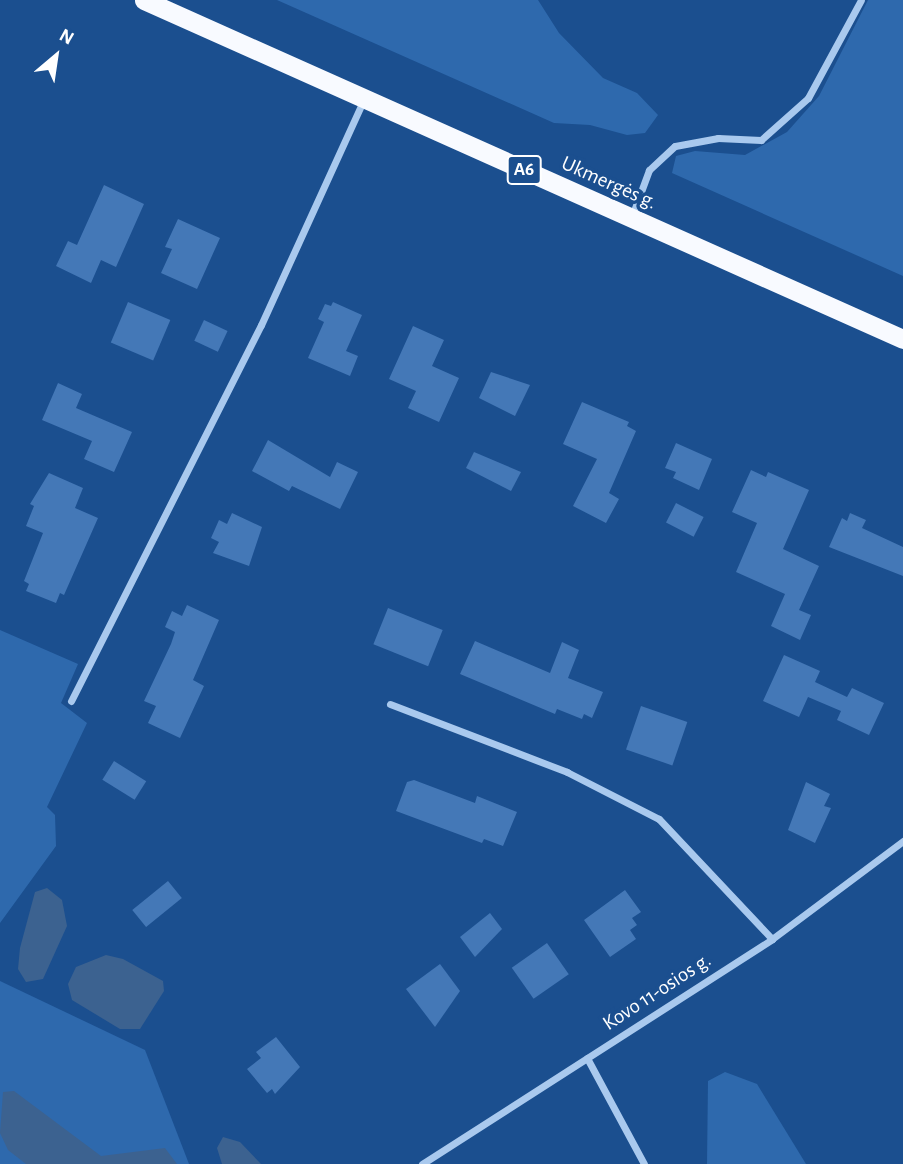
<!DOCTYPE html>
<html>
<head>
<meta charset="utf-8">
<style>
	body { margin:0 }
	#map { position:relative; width:903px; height:1164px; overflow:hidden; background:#1b4f8f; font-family:"Alegreya Sans",sans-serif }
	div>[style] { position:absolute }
	.green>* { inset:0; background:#2e69ad }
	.water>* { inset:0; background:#3c6290 }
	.building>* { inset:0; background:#4478b7; transform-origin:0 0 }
	.minor>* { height:7px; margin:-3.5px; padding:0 3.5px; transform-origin:3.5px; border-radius:3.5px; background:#a9c9ee }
	.trunk>* { height:19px; margin:-9.5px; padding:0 9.5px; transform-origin:9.5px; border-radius:9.5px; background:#f8faff }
	span { translate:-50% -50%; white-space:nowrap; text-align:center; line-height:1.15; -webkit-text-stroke:7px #1b4f8f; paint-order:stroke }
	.shield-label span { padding:2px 5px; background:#1b4f8f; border:2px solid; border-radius:5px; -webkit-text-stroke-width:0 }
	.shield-label { font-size:19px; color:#fff; font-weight:700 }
	.street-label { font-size:21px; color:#fff }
	.north { position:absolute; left:21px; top:21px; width:70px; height:70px; -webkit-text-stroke:5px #1b4f8f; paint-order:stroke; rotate:29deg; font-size:19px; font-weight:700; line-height:28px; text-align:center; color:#fff }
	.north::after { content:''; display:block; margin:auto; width:24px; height:32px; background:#fff; clip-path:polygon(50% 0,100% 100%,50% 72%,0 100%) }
</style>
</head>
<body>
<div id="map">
	<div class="green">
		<i style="clip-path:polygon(277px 0,538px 0,559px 33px,603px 78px,637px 93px,658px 115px,645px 133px,627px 135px,590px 125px,554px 123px)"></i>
		<i style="clip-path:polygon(868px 0,903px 0,903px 276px,672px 173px,676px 156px,695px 151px,745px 155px,787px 132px,819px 96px)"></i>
		<i style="clip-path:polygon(0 630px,78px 664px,61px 703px,87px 723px,47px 807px,55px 815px,56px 846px,0 923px)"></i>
		<i style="clip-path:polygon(0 981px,145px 1050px,189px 1164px,0 1164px)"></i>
		<i style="clip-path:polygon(725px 1072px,757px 1084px,806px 1164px,707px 1164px,708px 1081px)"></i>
	</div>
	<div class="water">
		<i style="clip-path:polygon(47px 888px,62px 900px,67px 926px,43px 979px,26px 982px,18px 969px,20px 948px,35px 892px)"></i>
		<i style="clip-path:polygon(106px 955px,123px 959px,163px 981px,164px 991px,140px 1029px,120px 1029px,72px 1000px,68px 984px,76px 967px)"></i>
		<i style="clip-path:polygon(14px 1091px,101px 1156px,165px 1148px,177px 1164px,26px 1164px,8px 1150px,0 1133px,3px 1092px)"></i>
		<i style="clip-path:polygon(223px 1137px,240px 1142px,261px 1164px,222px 1164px,217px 1148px)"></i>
	</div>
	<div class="building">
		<i style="clip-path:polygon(104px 185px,144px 204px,116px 267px,101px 260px,91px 283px,56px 266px,68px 241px,77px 245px)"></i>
		<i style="clip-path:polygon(178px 219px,220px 238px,197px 289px,161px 273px,172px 249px,165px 247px)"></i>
		<i style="left:128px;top:302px;width:46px;height:44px;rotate:23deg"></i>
		<i style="clip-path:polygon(333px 302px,362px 315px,346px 351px,358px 356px,350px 376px,308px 358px,324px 322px,318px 319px,325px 304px,331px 306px)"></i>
		<i style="left:204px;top:320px;width:26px;height:23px;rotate:25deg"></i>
		<i style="clip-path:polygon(413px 326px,444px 340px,432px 366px,459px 378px,439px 422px,408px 408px,416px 391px,389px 379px)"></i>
		<i style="clip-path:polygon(491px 372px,530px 385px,515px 416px,479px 398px)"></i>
		<i style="clip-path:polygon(58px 383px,82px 394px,76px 408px,132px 432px,114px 472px,84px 459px,92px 441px,42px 420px)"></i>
		<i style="clip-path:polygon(582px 402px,629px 422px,627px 426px,636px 431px,609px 493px,619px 499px,606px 523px,573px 506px,597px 459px,563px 444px)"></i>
		<i style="clip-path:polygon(268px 440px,330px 477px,337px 462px,358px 472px,340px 509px,292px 486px,289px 491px,252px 471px)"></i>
		<i style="clip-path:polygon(676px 443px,712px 459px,699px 490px,673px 478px,676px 472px,665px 468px)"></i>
		<i style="clip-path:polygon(474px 452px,521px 472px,511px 491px,466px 468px)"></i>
		<i style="clip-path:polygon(751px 470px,766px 477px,768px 472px,809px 490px,783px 549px,819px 566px,799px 610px,811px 615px,800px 640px,771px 626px,785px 594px,736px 572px,757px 523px,732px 512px)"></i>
		<i style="clip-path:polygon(49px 473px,83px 488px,75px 508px,98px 518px,64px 595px,60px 593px,56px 603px,26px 591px,29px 584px,24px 581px,43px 533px,26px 526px,34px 506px,30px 504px)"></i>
		<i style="left:676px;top:503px;width:31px;height:22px;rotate:27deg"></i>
		<i style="clip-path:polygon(232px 513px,262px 527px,249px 566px,213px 553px,219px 542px,211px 538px,219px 520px,227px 524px)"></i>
		<i style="clip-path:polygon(850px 513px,866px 520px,862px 528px,903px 547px,903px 576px,829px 547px,842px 518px,847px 521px)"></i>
		<i style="clip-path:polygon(187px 605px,219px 620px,193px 680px,204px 686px,180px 738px,148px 723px,156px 706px,144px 701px,171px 644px,175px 632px,165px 627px,172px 611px,182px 616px)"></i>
		<i style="left:388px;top:608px;width:59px;height:39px;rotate:22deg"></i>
		<i style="clip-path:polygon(475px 641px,550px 673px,562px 642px,579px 650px,568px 678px,603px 692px,592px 718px,584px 714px,582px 719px,557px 709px,555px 714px,460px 674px)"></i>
		<i style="clip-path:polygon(784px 655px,820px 671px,815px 682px,847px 697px,852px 688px,884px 703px,869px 735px,837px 720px,841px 711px,808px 697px,799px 717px,763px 701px)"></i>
		<i style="left:641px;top:706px;width:49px;height:46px;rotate:19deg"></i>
		<i style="left:114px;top:761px;width:38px;height:22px;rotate:32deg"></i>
		<i style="clip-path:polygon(414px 780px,475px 803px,477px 796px,517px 812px,503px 846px,484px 839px,482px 843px,396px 811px,407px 782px)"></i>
		<i style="clip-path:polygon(806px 782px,830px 794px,824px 806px,831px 808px,815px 843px,788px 830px)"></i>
		<i style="left:168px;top:881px;width:22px;height:46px;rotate:51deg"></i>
		<i style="clip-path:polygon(625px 890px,641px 912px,632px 918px,637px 925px,630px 930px,636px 939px,610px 957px,584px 920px)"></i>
		<i style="clip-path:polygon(490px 913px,502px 929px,475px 957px,460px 937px)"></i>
		<i style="left:547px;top:943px;width:38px;height:43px;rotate:55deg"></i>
		<i style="clip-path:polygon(440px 964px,460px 991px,435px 1027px,406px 989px)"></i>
		<i style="clip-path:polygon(276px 1037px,300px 1067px,275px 1094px,272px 1089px,267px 1093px,247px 1069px,261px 1058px,256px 1052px)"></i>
	</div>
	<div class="minor">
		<i style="left:632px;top:216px;width:49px;rotate:-69.7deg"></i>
		<i style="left:649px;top:170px;width:35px;rotate:-43deg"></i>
		<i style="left:675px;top:146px;width:44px;rotate:-10.5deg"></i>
		<i style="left:718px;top:138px;width:43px;rotate:2.7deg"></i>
		<i style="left:761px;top:140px;width:63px;rotate:-41.8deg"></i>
		<i style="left:808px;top:98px;width:111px;rotate:-61.6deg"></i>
		<i style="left:71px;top:701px;width:421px;rotate:-63.2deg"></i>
		<i style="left:261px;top:325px;width:246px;rotate:-65.5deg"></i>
		<i style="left:390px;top:704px;width:190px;rotate:21deg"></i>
		<i style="left:567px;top:772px;width:103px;rotate:27.1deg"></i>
		<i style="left:659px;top:819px;width:165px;rotate:46.7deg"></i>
		<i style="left:587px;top:1058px;width:120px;rotate:61.7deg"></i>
		<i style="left:422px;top:1164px;width:416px;rotate:-32.7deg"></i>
		<i style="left:772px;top:939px;width:164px;rotate:-36.8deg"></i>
	</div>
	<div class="trunk">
		<i style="left:144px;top:0;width:831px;rotate:24.07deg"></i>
	</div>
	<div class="shield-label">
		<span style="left:524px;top:170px">A6</span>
	</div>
	<div class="street-label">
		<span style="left:609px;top:183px;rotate:24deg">Ukmergės g.</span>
		<span style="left:657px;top:992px;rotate:-33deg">Kovo 11-osios g.</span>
	</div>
	<div class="north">N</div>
</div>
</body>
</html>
